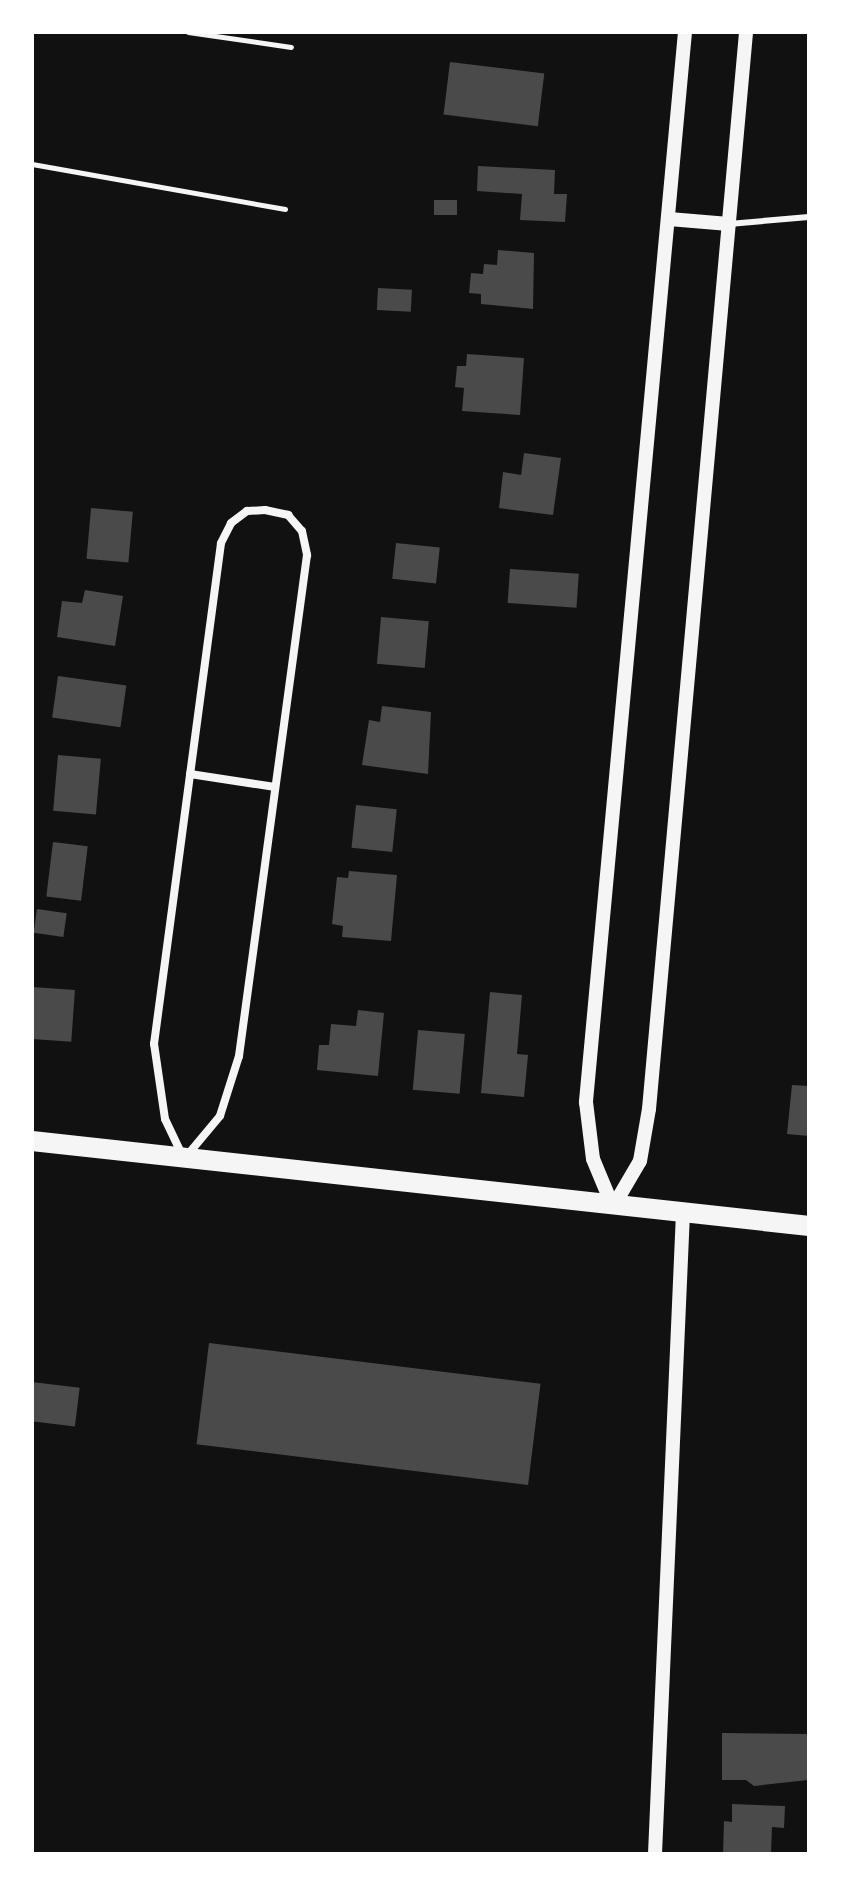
<!DOCTYPE html>
<html>
<head>
<meta charset="utf-8">
<style>
	body { margin:0 }
	#map { position:relative; width:841px; height:1886px; overflow:hidden; background:#111; font-family:Lato,sans-serif }
	div>[style] { position:absolute }
	.building>* { inset:0; background:#4a4a4a; transform-origin:0 0 }
	.path>* { height:5px; margin:-2.5px; padding:0 2.5px; transform-origin:2.5px; border-radius:2.5px; background:#f5f5f5 }
	.service>* { height:6px; margin:-3px; padding:0 3px; transform-origin:3px; border-radius:3px; background:#f5f5f5 }
	.minor>* { height:8px; margin:-4px; padding:0 4px; transform-origin:4px; border-radius:4px; background:#f5f5f5 }
	.tertiary>* { height:14px; margin:-7px; padding:0 7px; transform-origin:7px; border-radius:7px; background:#f5f5f5 }
	.primary>* { height:20px; margin:-10px; padding:0 10px; transform-origin:10px; border-radius:10px; background:#f5f5f5 }
	span { translate:-50% -50%; white-space:nowrap; text-align:center; line-height:1.15; -webkit-text-stroke:8px #fff; paint-order:stroke }
	.frame { position:absolute; inset:0; border:34px solid #fff; pointer-events:none }
</style>
</head>
<body>
<div id="map">
	<div class="building">
		<i style="left:450px;top:62px;width:95px;height:53px;rotate:7deg"></i>
		<i style="clip-path:polygon(478px 166px,555px 170px,554px 194px,567px 194px,565px 222px,520px 220px,522px 194px,477px 191px)"></i>
		<i style="left:434px;top:200px;width:23px;height:15px"></i>
		<i style="clip-path:polygon(498px 250px,534px 253px,533px 309px,481px 304px,481px 294px,469px 293px,471px 273px,483px 274px,484px 264px,497px 265px)"></i>
		<i style="left:378px;top:288px;width:34px;height:22px;rotate:3deg"></i>
		<i style="clip-path:polygon(467px 354px,524px 358px,520px 415px,462px 411px,464px 388px,455px 387px,457px 366px,466px 366px)"></i>
		<i style="clip-path:polygon(524px 453px,561px 458px,553px 515px,499px 508px,503px 472px,521px 475px)"></i>
		<i style="left:91px;top:508px;width:42px;height:51px;rotate:5deg"></i>
		<i style="left:396px;top:543px;width:44px;height:36px;rotate:6deg"></i>
		<i style="left:510px;top:569px;width:69px;height:34px;rotate:4deg"></i>
		<i style="clip-path:polygon(85px 590px,123px 596px,115px 646px,57px 637px,62px 601px,82px 603px)"></i>
		<i style="left:381px;top:617px;width:48px;height:47px;rotate:5deg"></i>
		<i style="left:58px;top:676px;width:69px;height:42px;rotate:8deg"></i>
		<i style="clip-path:polygon(382px 706px,431px 712px,428px 774px,362px 765px,369px 720px,380px 722px)"></i>
		<i style="left:58px;top:755px;width:43px;height:56px;rotate:5deg"></i>
		<i style="left:356px;top:805px;width:41px;height:43px;rotate:6deg"></i>
		<i style="left:53px;top:842px;width:35px;height:55px;rotate:7deg"></i>
		<i style="clip-path:polygon(349px 871px,397px 875px,391px 941px,342px 937px,343px 926px,332px 924px,337px 877px,348px 878px)"></i>
		<i style="left:37px;top:909px;width:30px;height:24px;rotate:8deg"></i>
		<i style="left:32px;top:987px;width:43px;height:52px;rotate:4deg"></i>
		<i style="clip-path:polygon(490px 992px,522px 995px,517px 1054px,528px 1055px,524px 1097px,481px 1093px)"></i>
		<i style="clip-path:polygon(358px 1010px,384px 1013px,378px 1076px,317px 1070px,319px 1045px,329px 1045px,331px 1024px,356px 1026px)"></i>
		<i style="left:418px;top:1030px;width:47px;height:60px;rotate:5deg"></i>
		<i style="clip-path:polygon(792px 1085px,809px 1086px,809px 1136px,787px 1134px)"></i>
		<i style="left:209px;top:1343px;width:334px;height:102px;rotate:7deg"></i>
		<i style="left:32px;top:1382px;width:48px;height:39px;rotate:7deg"></i>
		<i style="clip-path:polygon(722px 1733px,809px 1734px,808px 1780px,754px 1786px,746px 1780px,722px 1780px)"></i>
		<i style="clip-path:polygon(732px 1804px,785px 1806px,784px 1828px,772px 1827px,771px 1854px,723px 1854px,724px 1821px,732px 1822px)"></i>
	</div>
	<div class="path">
		<i style="left:188px;top:32px;width:104px;rotate:8.3deg"></i>
		<i style="left:32px;top:164px;width:257px;rotate:10.1deg"></i>
	</div>
	<div class="service">
		<i style="left:729px;top:224px;width:80px;rotate:-5deg"></i>
	</div>
	<div class="minor">
		<i style="left:265px;top:510px;width:24px;rotate:12deg"></i>
		<i style="left:288px;top:515px;width:21px;rotate:49deg"></i>
		<i style="left:302px;top:531px;width:25px;rotate:78deg"></i>
		<i style="left:307px;top:555px;width:506px;rotate:97.73deg"></i>
		<i style="left:239px;top:1056px;width:63px;rotate:107.6deg"></i>
		<i style="left:220px;top:1116px;width:56px;rotate:129.9deg"></i>
		<i style="left:184px;top:1159px;width:44px;rotate:-115.4deg"></i>
		<i style="left:165px;top:1119px;width:76px;rotate:-98.3deg"></i>
		<i style="left:154px;top:1044px;width:505px;rotate:-82.38deg"></i>
		<i style="left:221px;top:543px;width:22px;rotate:-63deg"></i>
		<i style="left:231px;top:523px;width:20px;rotate:-37deg"></i>
		<i style="left:247px;top:511px;width:18px;rotate:-3deg"></i>
		<i style="left:190px;top:774px;width:86px;rotate:8.7deg"></i>
	</div>
	<div class="tertiary">
		<i style="left:685px;top:32px;width:1075px;rotate:95.29deg"></i>
		<i style="left:586px;top:1102px;width:57px;rotate:83deg"></i>
		<i style="left:593px;top:1159px;width:52px;rotate:67.4deg"></i>
		<i style="left:613px;top:1207px;width:53px;rotate:-59.6deg"></i>
		<i style="left:640px;top:1161px;width:53px;rotate:-80.2deg"></i>
		<i style="left:649px;top:1109px;width:1081px;rotate:-84.85deg"></i>
		<i style="left:669px;top:219px;width:60px;rotate:4.8deg"></i>
		<i style="left:655px;top:1854px;width:642px;rotate:-87.5deg"></i>
	</div>
	<div class="primary">
		<i style="left:32px;top:1141px;width:782px;rotate:6.24deg"></i>
	</div>
	<div class="frame"></div>
</div>
</body>
</html>
